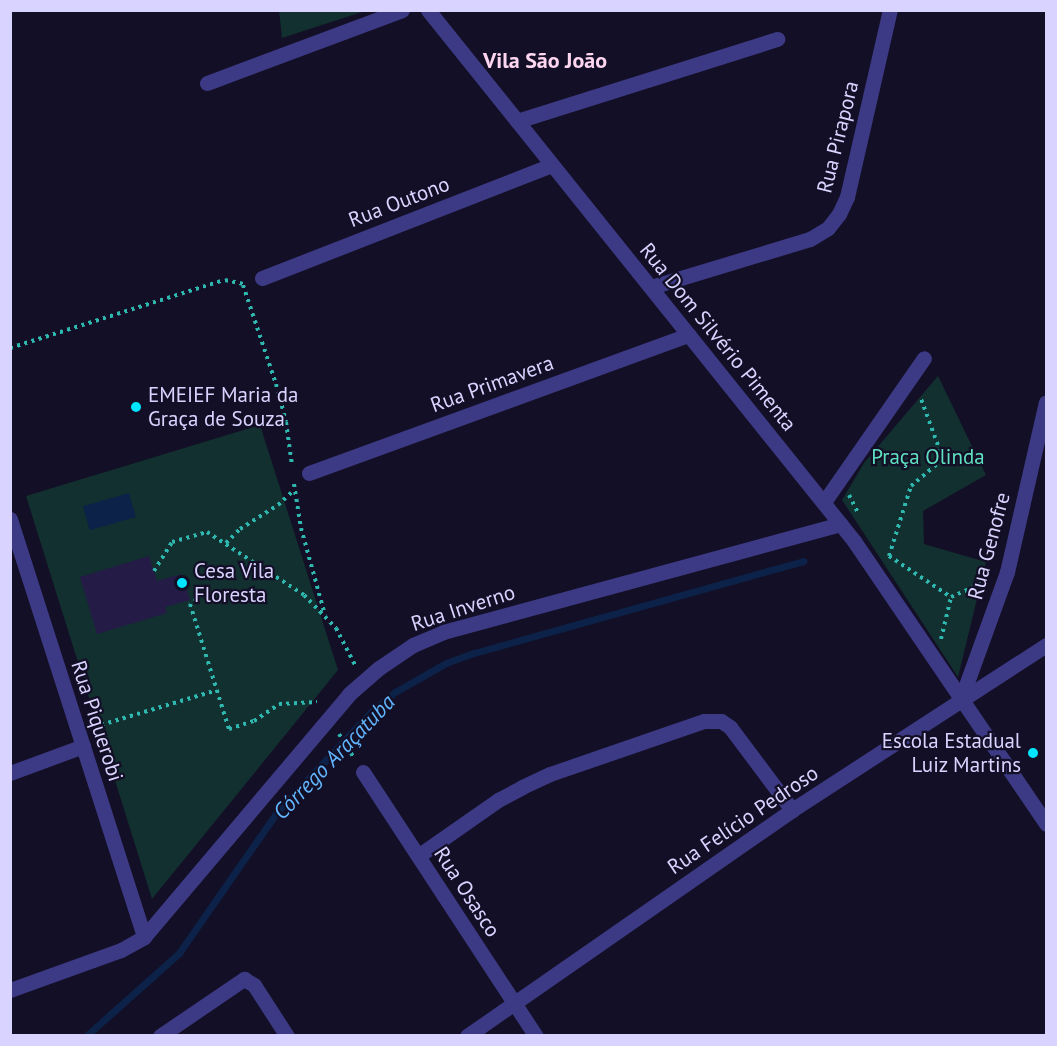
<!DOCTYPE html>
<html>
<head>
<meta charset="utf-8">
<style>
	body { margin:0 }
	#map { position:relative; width:1057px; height:1046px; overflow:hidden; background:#130f26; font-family:"PT Sans",sans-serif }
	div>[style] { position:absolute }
	.green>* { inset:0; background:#12302f }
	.water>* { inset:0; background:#0c2248; transform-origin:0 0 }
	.stream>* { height:7px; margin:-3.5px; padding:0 3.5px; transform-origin:3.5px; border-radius:3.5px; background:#0c2248 }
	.building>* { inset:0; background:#241b47 }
	.path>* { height:4px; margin-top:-2px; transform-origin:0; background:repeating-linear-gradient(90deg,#2fb8b0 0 3px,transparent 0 7.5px) }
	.minor>* { height:15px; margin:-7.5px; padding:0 7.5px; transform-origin:7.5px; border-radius:7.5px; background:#3d3a85 }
	.dots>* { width:16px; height:16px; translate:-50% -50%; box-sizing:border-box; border:3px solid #130f26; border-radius:50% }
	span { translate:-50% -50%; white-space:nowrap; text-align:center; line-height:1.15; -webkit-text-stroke:4.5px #130f26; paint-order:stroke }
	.street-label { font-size:21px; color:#d9d4ff }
	.poi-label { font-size:21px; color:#d9d4ff }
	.left { translate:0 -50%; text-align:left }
	.right { translate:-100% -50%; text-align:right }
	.park-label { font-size:21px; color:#5fe0c0 }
	.neighbourhood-label { font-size:22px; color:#ffd6f0; font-weight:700 }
	.water-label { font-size:22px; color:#62b6ff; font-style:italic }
	.frame { position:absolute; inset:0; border:12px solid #d9d4ff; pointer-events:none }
</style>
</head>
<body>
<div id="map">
	<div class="green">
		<i style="clip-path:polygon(279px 10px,365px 10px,365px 11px,282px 38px)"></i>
		<i style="clip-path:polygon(938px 376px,986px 475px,923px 511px,924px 544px,986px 562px,958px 677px,842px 500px,864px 463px)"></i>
		<i style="clip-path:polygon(260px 425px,338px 670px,152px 899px,26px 496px)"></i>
	</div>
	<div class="water">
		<i style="left:129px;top:493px;width:25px;height:48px;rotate:74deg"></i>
	</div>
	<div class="stream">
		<i style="left:86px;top:1036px;width:125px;rotate:-41.7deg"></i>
		<i style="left:179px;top:953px;width:172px;rotate:-55.2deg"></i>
		<i style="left:277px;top:812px;width:137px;rotate:-46.8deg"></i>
		<i style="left:371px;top:712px;width:31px;rotate:-40deg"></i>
		<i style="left:395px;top:692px;width:59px;rotate:-29.6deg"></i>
		<i style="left:446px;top:663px;width:30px;rotate:-20deg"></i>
		<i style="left:474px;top:653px;width:342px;rotate:-15.6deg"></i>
	</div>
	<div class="building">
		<i style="clip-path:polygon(149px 556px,157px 581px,182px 574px,190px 600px,165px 607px,167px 613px,97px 634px,80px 577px)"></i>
	</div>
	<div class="path">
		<i style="left:243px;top:285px;width:104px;rotate:71.6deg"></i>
		<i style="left:276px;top:384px;width:39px;rotate:75deg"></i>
		<i style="left:286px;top:422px;width:43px;rotate:82.1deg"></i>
		<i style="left:10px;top:348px;width:225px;rotate:-17.6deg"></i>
		<i style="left:225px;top:280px;width:19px;rotate:12deg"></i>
		<i style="left:294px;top:484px;width:45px;rotate:81deg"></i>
		<i style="left:301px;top:528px;width:90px;rotate:74.6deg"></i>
		<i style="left:849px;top:495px;width:22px;rotate:63deg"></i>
		<i style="left:226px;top:543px;width:20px;rotate:-45deg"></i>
		<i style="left:240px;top:529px;width:45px;rotate:-32.3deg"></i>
		<i style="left:278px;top:505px;width:22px;rotate:-43deg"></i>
		<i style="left:889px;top:556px;width:73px;rotate:-72.6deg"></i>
		<i style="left:911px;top:486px;width:42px;rotate:-40.2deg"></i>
		<i style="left:943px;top:459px;width:67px;rotate:-110.1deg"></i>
		<i style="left:889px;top:556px;width:74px;rotate:33.5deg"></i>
		<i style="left:154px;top:571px;width:34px;rotate:-58deg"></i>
		<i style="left:172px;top:542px;width:36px;rotate:-16deg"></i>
		<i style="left:207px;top:532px;width:116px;rotate:33deg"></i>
		<i style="left:304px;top:595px;width:46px;rotate:45.9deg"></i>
		<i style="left:336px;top:628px;width:42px;rotate:62.8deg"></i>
		<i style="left:196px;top:599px;width:8px;rotate:140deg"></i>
		<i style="left:190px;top:604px;width:131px;rotate:72.7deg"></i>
		<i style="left:229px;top:729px;width:26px;rotate:-18deg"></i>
		<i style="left:254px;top:721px;width:30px;rotate:-34deg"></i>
		<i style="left:279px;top:704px;width:38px;rotate:-3deg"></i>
		<i style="left:941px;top:639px;width:43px;rotate:-76.6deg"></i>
		<i style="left:951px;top:597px;width:36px;rotate:-24deg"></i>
		<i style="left:94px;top:727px;width:128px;rotate:-16.7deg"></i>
		<i style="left:339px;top:734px;width:28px;rotate:58deg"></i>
	</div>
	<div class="minor">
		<i style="left:428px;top:10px;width:681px;rotate:51.26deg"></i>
		<i style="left:854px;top:541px;width:342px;rotate:55.8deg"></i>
		<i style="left:207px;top:83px;width:208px;rotate:-20.5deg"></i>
		<i style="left:517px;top:121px;width:273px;rotate:-17.5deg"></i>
		<i style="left:262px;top:278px;width:311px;rotate:-21.3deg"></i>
		<i style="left:651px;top:287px;width:166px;rotate:-16.8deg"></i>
		<i style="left:810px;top:239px;width:21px;rotate:-31deg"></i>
		<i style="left:828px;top:228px;width:18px;rotate:-52deg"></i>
		<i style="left:839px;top:214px;width:19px;rotate:-65deg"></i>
		<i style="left:847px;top:197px;width:192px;rotate:-77.1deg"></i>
		<i style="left:309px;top:473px;width:404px;rotate:-20deg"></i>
		<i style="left:824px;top:502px;width:175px;rotate:-55.2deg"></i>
		<i style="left:10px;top:519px;width:439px;rotate:72.2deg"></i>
		<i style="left:961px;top:699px;width:135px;rotate:-70.1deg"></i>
		<i style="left:1007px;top:572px;width:174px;rotate:-77.1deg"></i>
		<i style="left:363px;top:772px;width:316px;rotate:56.8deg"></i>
		<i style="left:10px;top:773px;width:78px;rotate:-20.3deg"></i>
		<i style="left:418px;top:856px;width:98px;rotate:-35deg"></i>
		<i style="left:498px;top:800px;width:27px;rotate:-28deg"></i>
		<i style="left:522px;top:787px;width:31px;rotate:-25deg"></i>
		<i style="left:550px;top:774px;width:163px;rotate:-19deg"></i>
		<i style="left:704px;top:721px;width:17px"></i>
		<i style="left:721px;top:721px;width:11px;rotate:34deg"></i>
		<i style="left:730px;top:727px;width:104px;rotate:53.2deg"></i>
		<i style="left:10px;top:990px;width:118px;rotate:-19.8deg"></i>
		<i style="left:121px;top:950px;width:26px;rotate:-29deg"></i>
		<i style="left:144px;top:937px;width:318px;rotate:-49.8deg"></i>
		<i style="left:349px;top:694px;width:40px;rotate:-41deg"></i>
		<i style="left:379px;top:668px;width:41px;rotate:-34.1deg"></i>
		<i style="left:413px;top:645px;width:33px;rotate:-23deg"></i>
		<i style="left:443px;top:632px;width:412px;rotate:-15.2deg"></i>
		<i style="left:160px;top:1036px;width:102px;rotate:-34.2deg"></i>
		<i style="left:244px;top:979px;width:12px;rotate:31deg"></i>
		<i style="left:254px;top:985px;width:61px;rotate:57.1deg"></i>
		<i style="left:467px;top:1036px;width:396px;rotate:-34.8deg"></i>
		<i style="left:792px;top:810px;width:303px;rotate:-33deg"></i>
	</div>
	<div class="dots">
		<i style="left:136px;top:407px;background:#00e5ff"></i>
		<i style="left:182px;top:583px;background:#00e5ff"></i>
		<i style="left:1033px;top:753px;background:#00e5ff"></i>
	</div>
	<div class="street-label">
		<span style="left:838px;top:137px;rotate:-76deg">Rua Pirapora</span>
		<span style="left:399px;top:202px;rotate:-21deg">Rua Outono</span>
		<span style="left:718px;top:337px;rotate:51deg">Rua Dom Silvério Pimenta</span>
		<span style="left:492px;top:384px;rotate:-20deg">Rua Primavera</span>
		<span style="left:989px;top:546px;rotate:-75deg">Rua Genofre</span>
		<span style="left:463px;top:608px;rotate:-18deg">Rua Inverno</span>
		<span style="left:97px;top:721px;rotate:72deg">Rua Piquerobi</span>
		<span style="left:743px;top:820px;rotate:-34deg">Rua Felício Pedroso</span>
		<span style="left:467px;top:892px;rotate:57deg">Rua Osasco</span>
	</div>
	<div class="poi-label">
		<span class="left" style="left:148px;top:407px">EMEIEF Maria da<br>Graça de Souza</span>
		<span class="left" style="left:194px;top:583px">Cesa Vila<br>Floresta</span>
		<span class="right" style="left:1021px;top:753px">Escola Estadual<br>Luiz Martins</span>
	</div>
	<div class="park-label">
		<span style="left:928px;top:457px">Praça Olinda</span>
	</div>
	<div class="neighbourhood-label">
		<span style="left:545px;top:61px">Vila São João</span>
	</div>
	<div class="water-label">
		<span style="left:334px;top:757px;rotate:-46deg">Córrego Araçatuba</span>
	</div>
	<div class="frame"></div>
</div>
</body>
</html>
